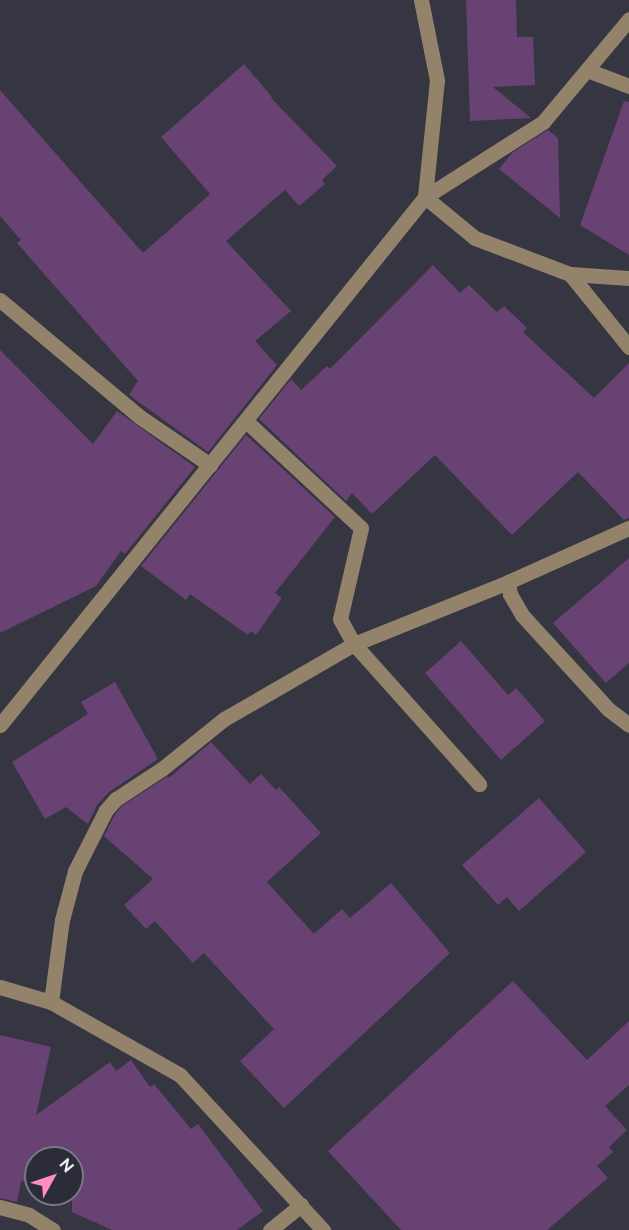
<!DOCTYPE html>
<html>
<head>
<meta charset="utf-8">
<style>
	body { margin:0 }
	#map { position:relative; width:629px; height:1230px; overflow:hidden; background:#363542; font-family:Raleway,sans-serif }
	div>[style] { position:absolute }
	.building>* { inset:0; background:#684272 }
	.minor>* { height:15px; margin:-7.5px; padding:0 7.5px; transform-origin:7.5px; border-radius:7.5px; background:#94836b }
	span { translate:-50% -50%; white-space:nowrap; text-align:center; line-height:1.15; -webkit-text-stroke:4.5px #2c2b38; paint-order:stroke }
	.north { position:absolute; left:24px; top:1146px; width:60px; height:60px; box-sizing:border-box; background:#2c2b38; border:2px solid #797984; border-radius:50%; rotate:50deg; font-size:16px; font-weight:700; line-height:24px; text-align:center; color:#ededf6 }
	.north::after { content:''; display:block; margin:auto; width:21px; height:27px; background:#fe8ebd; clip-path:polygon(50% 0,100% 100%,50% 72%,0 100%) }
</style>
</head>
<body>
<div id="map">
	<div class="building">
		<i style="clip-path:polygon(466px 0,516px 0,517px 37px,533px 37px,535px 85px,493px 87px,531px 118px,470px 121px)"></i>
		<i style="clip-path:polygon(244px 64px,272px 97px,271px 98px,337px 166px,322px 180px,325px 184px,299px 206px,285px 190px,226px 241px,291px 311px,255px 341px,277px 365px,208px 452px,129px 395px,138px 381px,17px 243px,21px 240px,0 216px,0 90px,143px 253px,210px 194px,161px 137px)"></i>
		<i style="clip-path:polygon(624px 101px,629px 102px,629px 255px,580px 225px)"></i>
		<i style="clip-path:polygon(548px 130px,558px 138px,560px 218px,499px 169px,513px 152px)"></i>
		<i style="clip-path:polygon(433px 265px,460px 293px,469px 285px,497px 312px,504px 306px,527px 328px,523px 332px,594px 398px,629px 363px,629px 518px,624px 520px,578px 472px,512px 535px,435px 455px,372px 514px,352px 493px,346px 501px,259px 419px,291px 379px,301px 390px,327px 366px,330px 369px)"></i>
		<i style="clip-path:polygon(0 350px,93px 444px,117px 411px,195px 467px,125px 554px,121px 551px,96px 586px,0 633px)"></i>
		<i style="clip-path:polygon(246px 435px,335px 517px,275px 593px,282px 598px,256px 635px,251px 631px,248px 635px,190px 594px,186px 600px,141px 566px)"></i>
		<i style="clip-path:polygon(629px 558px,629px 663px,606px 683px,553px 623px)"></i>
		<i style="clip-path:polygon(461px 641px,508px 695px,516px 688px,545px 721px,501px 760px,425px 673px)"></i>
		<i style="clip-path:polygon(115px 682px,158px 759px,109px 792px,97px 805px,88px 824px,66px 807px,45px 819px,12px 762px,88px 714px,81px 702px)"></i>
		<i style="clip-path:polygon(211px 742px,250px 784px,261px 774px,276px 790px,279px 787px,321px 833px,267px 882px,314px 934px,342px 909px,350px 918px,391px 883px,450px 953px,284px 1108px,240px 1061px,274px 1029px,204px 953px,193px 963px,155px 921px,146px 929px,124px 905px,153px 879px,104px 836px,114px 816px,122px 806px,168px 776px,169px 778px)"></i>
		<i style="clip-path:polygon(539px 798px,586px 852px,519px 911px,507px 897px,498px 905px,462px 865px)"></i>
		<i style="clip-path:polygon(513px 981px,587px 1060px,629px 1021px,629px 1085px,605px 1106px,627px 1130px,609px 1147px,613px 1152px,597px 1166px,608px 1178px,547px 1230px,401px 1230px,328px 1151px)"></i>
		<i style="clip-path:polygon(0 1035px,51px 1047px,36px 1115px,110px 1062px,116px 1071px,131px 1060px,150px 1087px,154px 1084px,191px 1129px,198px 1124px,263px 1211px,237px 1230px,112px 1230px,72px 1212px,72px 1158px,36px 1158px,36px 1184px,21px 1181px,17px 1202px,0 1198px)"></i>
	</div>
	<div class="minor">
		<i style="left:421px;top:0;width:82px;rotate:78.7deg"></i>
		<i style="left:437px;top:80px;width:118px;rotate:95.9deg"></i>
		<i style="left:587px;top:70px;width:45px;rotate:20.9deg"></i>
		<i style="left:425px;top:197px;width:65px;rotate:39.4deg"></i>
		<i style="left:475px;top:238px;width:102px;rotate:20.8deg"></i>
		<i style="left:570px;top:274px;width:59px;rotate:3.9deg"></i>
		<i style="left:570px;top:274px;width:94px;rotate:51.1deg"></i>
		<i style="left:0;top:300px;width:182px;rotate:39.9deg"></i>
		<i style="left:140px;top:417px;width:85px;rotate:34.4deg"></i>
		<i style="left:246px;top:421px;width:157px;rotate:42.9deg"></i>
		<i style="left:361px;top:528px;width:93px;rotate:103deg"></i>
		<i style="left:340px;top:619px;width:29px;rotate:61deg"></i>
		<i style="left:354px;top:644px;width:188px;rotate:48.2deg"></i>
		<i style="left:508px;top:582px;width:12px;rotate:81deg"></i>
		<i style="left:510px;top:594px;width:24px;rotate:60deg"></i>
		<i style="left:522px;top:615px;width:127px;rotate:47.5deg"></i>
		<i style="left:608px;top:709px;width:26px;rotate:37deg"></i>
		<i style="left:0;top:725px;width:678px;rotate:-51.17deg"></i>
		<i style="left:425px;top:197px;width:140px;rotate:-32.4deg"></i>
		<i style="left:543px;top:122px;width:134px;rotate:-50.1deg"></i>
		<i style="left:0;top:987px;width:53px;rotate:16.4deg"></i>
		<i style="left:51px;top:1002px;width:148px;rotate:29.5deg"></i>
		<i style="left:180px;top:1075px;width:211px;rotate:47.3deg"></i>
		<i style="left:51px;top:1002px;width:83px;rotate:-82.4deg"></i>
		<i style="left:62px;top:920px;width:51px;rotate:-75.1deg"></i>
		<i style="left:75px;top:871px;width:68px;rotate:-63.1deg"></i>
		<i style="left:106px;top:810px;width:15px;rotate:-48deg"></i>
		<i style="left:116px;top:799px;width:56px;rotate:-33.4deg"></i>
		<i style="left:163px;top:768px;width:78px;rotate:-38.8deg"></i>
		<i style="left:224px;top:719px;width:150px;rotate:-30deg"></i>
		<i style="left:354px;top:644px;width:166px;rotate:-21.9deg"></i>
		<i style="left:508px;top:582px;width:133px;rotate:-24.1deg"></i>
		<i style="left:0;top:1207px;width:30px;rotate:15deg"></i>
		<i style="left:29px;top:1215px;width:28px;rotate:32deg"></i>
		<i style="left:270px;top:1230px;width:40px;rotate:-39deg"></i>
	</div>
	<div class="north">N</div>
</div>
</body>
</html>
